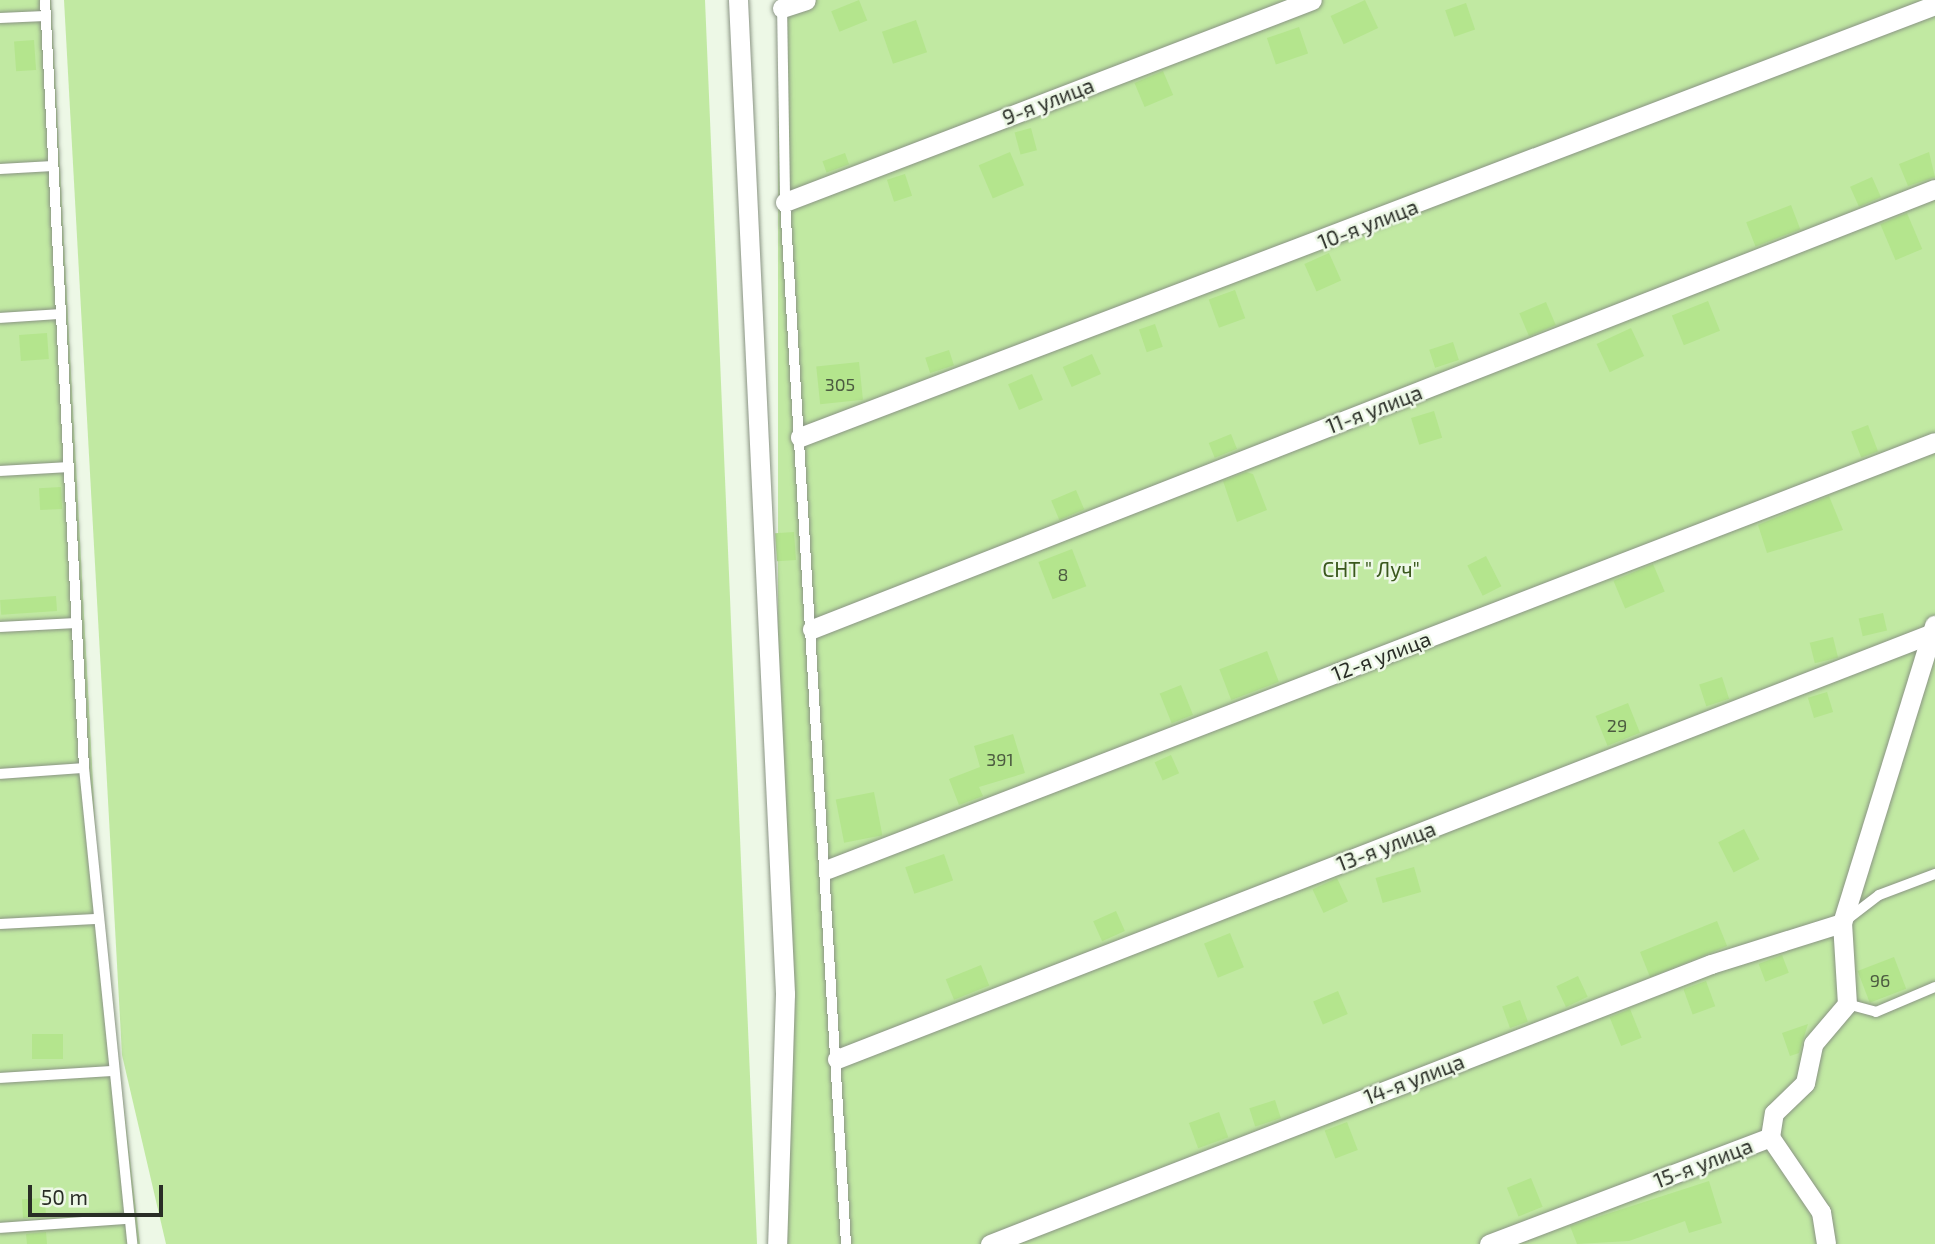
<!DOCTYPE html>
<html>
<head>
<meta charset="utf-8">
<style>
	body { margin:0 }
	#map { position:relative; width:1935px; height:1244px; overflow:hidden; background:#edf8e6; font-family:"Exo 2",sans-serif }
	div>[style] { position:absolute }
	.green>* { inset:0; background:#c1e9a2; transform-origin:0 0 }
	.building>* { inset:0; background:#b4e58d; transform-origin:0 0 }
	.roads { filter:drop-shadow(0 0 2px #8a9484) drop-shadow(0 0 2px #8a9484) }
	.lane>* { height:10px; margin:-5px; padding:0 5px; transform-origin:5px; border-radius:5px; background:#fff }
	.street>* { height:19px; margin:-9.5px; padding:0 9.5px; transform-origin:9.5px; border-radius:9.5px; background:#fff }
	span { translate:-50% -50%; white-space:nowrap; text-align:center; line-height:1.15; -webkit-text-stroke:5px #edf8e6; paint-order:stroke }
	.number-label { font-size:18px; color:#4c5b40 }
	.number-label span { -webkit-text-stroke-width:0 }
	.street-label { font-size:21px; color:#292d26 }
	.park-label { font-size:21px; color:#3a581d }
	.scale { position:absolute; left:28px; top:1185px; width:135px; height:32px; box-sizing:border-box; border:4px solid #292d26; border-top:0; padding-left:9px; font-size:21px; line-height:24px; white-space:nowrap; color:#292d26; -webkit-text-stroke:5px #edf8e6; paint-order:stroke }
</style>
</head>
<body>
<div id="map">
	<div class="green">
		<i style="clip-path:polygon(0 0,51px 0,99px 895px,140px 1244px,0 1244px)"></i>
		<i style="clip-path:polygon(64px 0,705px 0,757px 1244px,166px 1244px,122px 1055px)"></i>
		<i style="left:778px;top:0;width:1157px;height:1246px"></i>
	</div>
	<div class="building">
		<i style="left:859px;top:0;width:22px;height:30px;rotate:68deg"></i>
		<i style="left:1365px;top:0;width:31px;height:38px;rotate:65deg"></i>
		<i style="left:1466px;top:3px;width:28px;height:22px;rotate:71deg"></i>
		<i style="left:916px;top:20px;width:34px;height:36px;rotate:71deg"></i>
		<i style="left:1299px;top:27px;width:28px;height:34px;rotate:71deg"></i>
		<i style="left:34px;top:40px;width:30px;height:20px;rotate:86deg"></i>
		<i style="left:1163px;top:71px;width:26px;height:31px;rotate:67deg"></i>
		<i style="left:1031px;top:128px;width:23px;height:17px;rotate:75deg"></i>
		<i style="left:1010px;top:152px;width:36px;height:34px;rotate:67deg"></i>
		<i style="clip-path:polygon(1929px 152px,1935px 177px,1908px 186px,1899px 164px)"></i>
		<i style="left:845px;top:153px;width:12px;height:24px;rotate:70deg"></i>
		<i style="left:905px;top:174px;width:23px;height:19px;rotate:72deg"></i>
		<i style="left:1872px;top:177px;width:22px;height:24px;rotate:66deg"></i>
		<i style="left:1791px;top:205px;width:26px;height:48px;rotate:69deg"></i>
		<i style="left:1907px;top:213px;width:39px;height:29px;rotate:67deg"></i>
		<i style="left:1329px;top:253px;width:30px;height:27px;rotate:66deg"></i>
		<i style="left:1235px;top:290px;width:30px;height:28px;rotate:70deg"></i>
		<i style="left:1708px;top:301px;width:32px;height:39px;rotate:68deg"></i>
		<i style="left:1546px;top:302px;width:25px;height:29px;rotate:67deg"></i>
		<i style="left:1155px;top:324px;width:24px;height:17px;rotate:71deg"></i>
		<i style="left:1631px;top:328px;width:31px;height:38px;rotate:65deg"></i>
		<i style="left:47px;top:333px;width:26px;height:28px;rotate:86deg"></i>
		<i style="left:1453px;top:342px;width:19px;height:25px;rotate:72deg"></i>
		<i style="left:949px;top:350px;width:16px;height:25px;rotate:72deg"></i>
		<i style="left:1092px;top:354px;width:22px;height:32px;rotate:66deg"></i>
		<i style="left:859px;top:362px;width:38px;height:43px;rotate:84deg"></i>
		<i style="left:1032px;top:374px;width:28px;height:26px;rotate:67deg"></i>
		<i style="left:1434px;top:411px;width:28px;height:24px;rotate:73deg"></i>
		<i style="left:1868px;top:425px;width:28px;height:18px;rotate:69deg"></i>
		<i style="left:1231px;top:434px;width:16px;height:24px;rotate:68deg"></i>
		<i style="clip-path:polygon(1246px 472px,1253px 474px,1267px 510px,1237px 522px,1223px 481px)"></i>
		<i style="left:61px;top:487px;width:22px;height:22px;rotate:87deg"></i>
		<i style="left:1076px;top:490px;width:21px;height:27px;rotate:67deg"></i>
		<i style="clip-path:polygon(1829px 496px,1843px 530px,1767px 553px,1758px 525px)"></i>
		<i style="left:794px;top:532px;width:28px;height:19px;rotate:86deg"></i>
		<i style="left:1072px;top:549px;width:40px;height:36px;rotate:69deg"></i>
		<i style="left:1486px;top:556px;width:34px;height:21px;rotate:63deg"></i>
		<i style="left:1653px;top:564px;width:30px;height:43px;rotate:67deg"></i>
		<i style="left:56px;top:596px;width:15px;height:56px;rotate:86deg"></i>
		<i style="left:1883px;top:613px;width:18px;height:25px;rotate:77deg"></i>
		<i style="left:1833px;top:637px;width:21px;height:24px;rotate:76deg"></i>
		<i style="left:1267px;top:651px;width:33px;height:51px;rotate:69deg"></i>
		<i style="left:1722px;top:677px;width:23px;height:24px;rotate:72deg"></i>
		<i style="left:1181px;top:685px;width:32px;height:23px;rotate:68deg"></i>
		<i style="left:1827px;top:692px;width:21px;height:20px;rotate:73deg"></i>
		<i style="left:1628px;top:703px;width:32px;height:35px;rotate:68deg"></i>
		<i style="clip-path:polygon(1013px 734px,1025px 773px,979px 787px,983px 796px,959px 805px,949px 779px,980px 767px,974px 746px)"></i>
		<i style="left:1171px;top:755px;width:20px;height:18px;rotate:66deg"></i>
		<i style="left:874px;top:792px;width:44px;height:39px;rotate:79deg"></i>
		<i style="left:1744px;top:829px;width:34px;height:29px;rotate:63deg"></i>
		<i style="left:944px;top:854px;width:28px;height:41px;rotate:71deg"></i>
		<i style="left:1414px;top:867px;width:26px;height:40px;rotate:74deg"></i>
		<i style="left:1337px;top:878px;width:26px;height:27px;rotate:65deg"></i>
		<i style="left:1116px;top:911px;width:22px;height:25px;rotate:66deg"></i>
		<i style="left:1717px;top:921px;width:27px;height:83px;rotate:68deg"></i>
		<i style="left:1230px;top:933px;width:37px;height:28px;rotate:68deg"></i>
		<i style="left:1782px;top:955px;width:19px;height:25px;rotate:69deg"></i>
		<i style="left:1894px;top:957px;width:34px;height:39px;rotate:69deg"></i>
		<i style="left:981px;top:965px;width:22px;height:38px;rotate:68deg"></i>
		<i style="left:1578px;top:976px;width:23px;height:24px;rotate:65deg"></i>
		<i style="left:1706px;top:981px;width:27px;height:24px;rotate:70deg"></i>
		<i style="left:1338px;top:991px;width:25px;height:27px;rotate:67deg"></i>
		<i style="left:1520px;top:1000px;width:23px;height:19px;rotate:70deg"></i>
		<i style="left:1630px;top:1009px;width:31px;height:22px;rotate:68deg"></i>
		<i style="clip-path:polygon(1808px 1024px,1799px 1053px,1790px 1056px,1782px 1033px)"></i>
		<i style="left:32px;top:1034px;width:31px;height:25px"></i>
		<i style="left:1275px;top:1100px;width:19px;height:27px;rotate:72deg"></i>
		<i style="left:1219px;top:1112px;width:27px;height:32px;rotate:70deg"></i>
		<i style="left:1347px;top:1122px;width:30px;height:24px;rotate:69deg"></i>
		<i style="left:1531px;top:1178px;width:31px;height:26px;rotate:68deg"></i>
		<i style="clip-path:polygon(1709px 1181px,1722px 1223px,1689px 1233px,1685px 1221px,1629px 1241px,1577px 1244px,1570px 1226px)"></i>
		<i style="left:45px;top:1198px;width:19px;height:23px;rotate:87deg"></i>
		<i style="clip-path:polygon(46px 1232px,47px 1244px,27px 1244px,26px 1234px)"></i>
	</div>
	<div class="roads">
		<div class="lane">
			<i style="left:45px;top:0;width:769px;rotate:87.09deg"></i>
			<i style="left:84px;top:768px;width:478px;rotate:84.2deg"></i>
			<i style="left:782px;top:4px;width:198px;rotate:89.1deg"></i>
			<i style="left:785px;top:202px;width:1044px;rotate:86.65deg"></i>
			<i style="left:0;top:18px;width:45px;rotate:-2.5deg"></i>
			<i style="left:0;top:169px;width:53px;rotate:-3.2deg"></i>
			<i style="left:0;top:318px;width:61px;rotate:-3.8deg"></i>
			<i style="left:0;top:471px;width:69px;rotate:-3.3deg"></i>
			<i style="left:0;top:627px;width:76px;rotate:-3deg"></i>
			<i style="left:0;top:774px;width:84px;rotate:-4.1deg"></i>
			<i style="left:1845px;top:921px;width:43px;rotate:-37.4deg"></i>
			<i style="left:1879px;top:895px;width:60px;rotate:-20.6deg"></i>
			<i style="left:0;top:924px;width:95px;rotate:-3deg"></i>
			<i style="left:1847px;top:1004px;width:30px;rotate:15deg"></i>
			<i style="left:1876px;top:1012px;width:64px;rotate:-23deg"></i>
			<i style="left:0;top:1078px;width:111px;rotate:-3.6deg"></i>
			<i style="left:0;top:1228px;width:127px;rotate:-4.1deg"></i>
		</div>
		<div class="street">
			<i style="left:738px;top:0;width:995px;rotate:87.29deg"></i>
			<i style="left:785px;top:994px;width:250px;rotate:91.8deg"></i>
			<i style="left:782px;top:8px;width:25px;rotate:-18deg"></i>
			<i style="left:785px;top:202px;width:564px;rotate:-20.97deg"></i>
			<i style="left:800px;top:437px;width:1214px;rotate:-20.84deg"></i>
			<i style="left:812px;top:629px;width:1206px;rotate:-21.4deg"></i>
			<i style="left:828px;top:869px;width:1186px;rotate:-21.09deg"></i>
			<i style="left:837px;top:1059px;width:1178px;rotate:-21.25deg"></i>
			<i style="left:1770px;top:1137px;width:91px;rotate:55.8deg"></i>
			<i style="left:1821px;top:1212px;width:32px;rotate:81deg"></i>
			<i style="left:990px;top:1244px;width:773px;rotate:-21.22deg"></i>
			<i style="left:1711px;top:964px;width:137px;rotate:-17.4deg"></i>
			<i style="left:1489px;top:1244px;width:301px;rotate:-20.8deg"></i>
			<i style="left:1770px;top:1137px;width:24px;rotate:-81deg"></i>
			<i style="left:1774px;top:1113px;width:43px;rotate:-44.1deg"></i>
			<i style="left:1805px;top:1083px;width:40px;rotate:-78deg"></i>
			<i style="left:1813px;top:1044px;width:52px;rotate:-49.6deg"></i>
			<i style="left:1847px;top:1004px;width:81px;rotate:-93.5deg"></i>
			<i style="left:1842px;top:923px;width:312px;rotate:-72.8deg"></i>
		</div>
	</div>
	<div class="number-label">
		<span style="left:840px;top:384px">305</span>
		<span style="left:1063px;top:574px">8</span>
		<span style="left:1617px;top:725px">29</span>
		<span style="left:1000px;top:759px">391</span>
		<span style="left:1880px;top:980px">96</span>
	</div>
	<div class="street-label">
		<span style="left:1048px;top:101px;rotate:-21deg">9-я улица</span>
		<span style="left:1368px;top:224px;rotate:-21deg">10-я улица</span>
		<span style="left:1374px;top:409px;rotate:-21deg">11-я улица</span>
		<span style="left:1381px;top:656px;rotate:-21deg">12-я улица</span>
		<span style="left:1386px;top:846px;rotate:-21deg">13-я улица</span>
		<span style="left:1414px;top:1079px;rotate:-21deg">14-я улица</span>
		<span style="left:1703px;top:1163px;rotate:-21deg">15-я улица</span>
	</div>
	<div class="park-label">
		<span style="left:1371px;top:569px">СНТ " Луч"</span>
	</div>
	<div class="scale">50 m</div>
</div>
</body>
</html>
